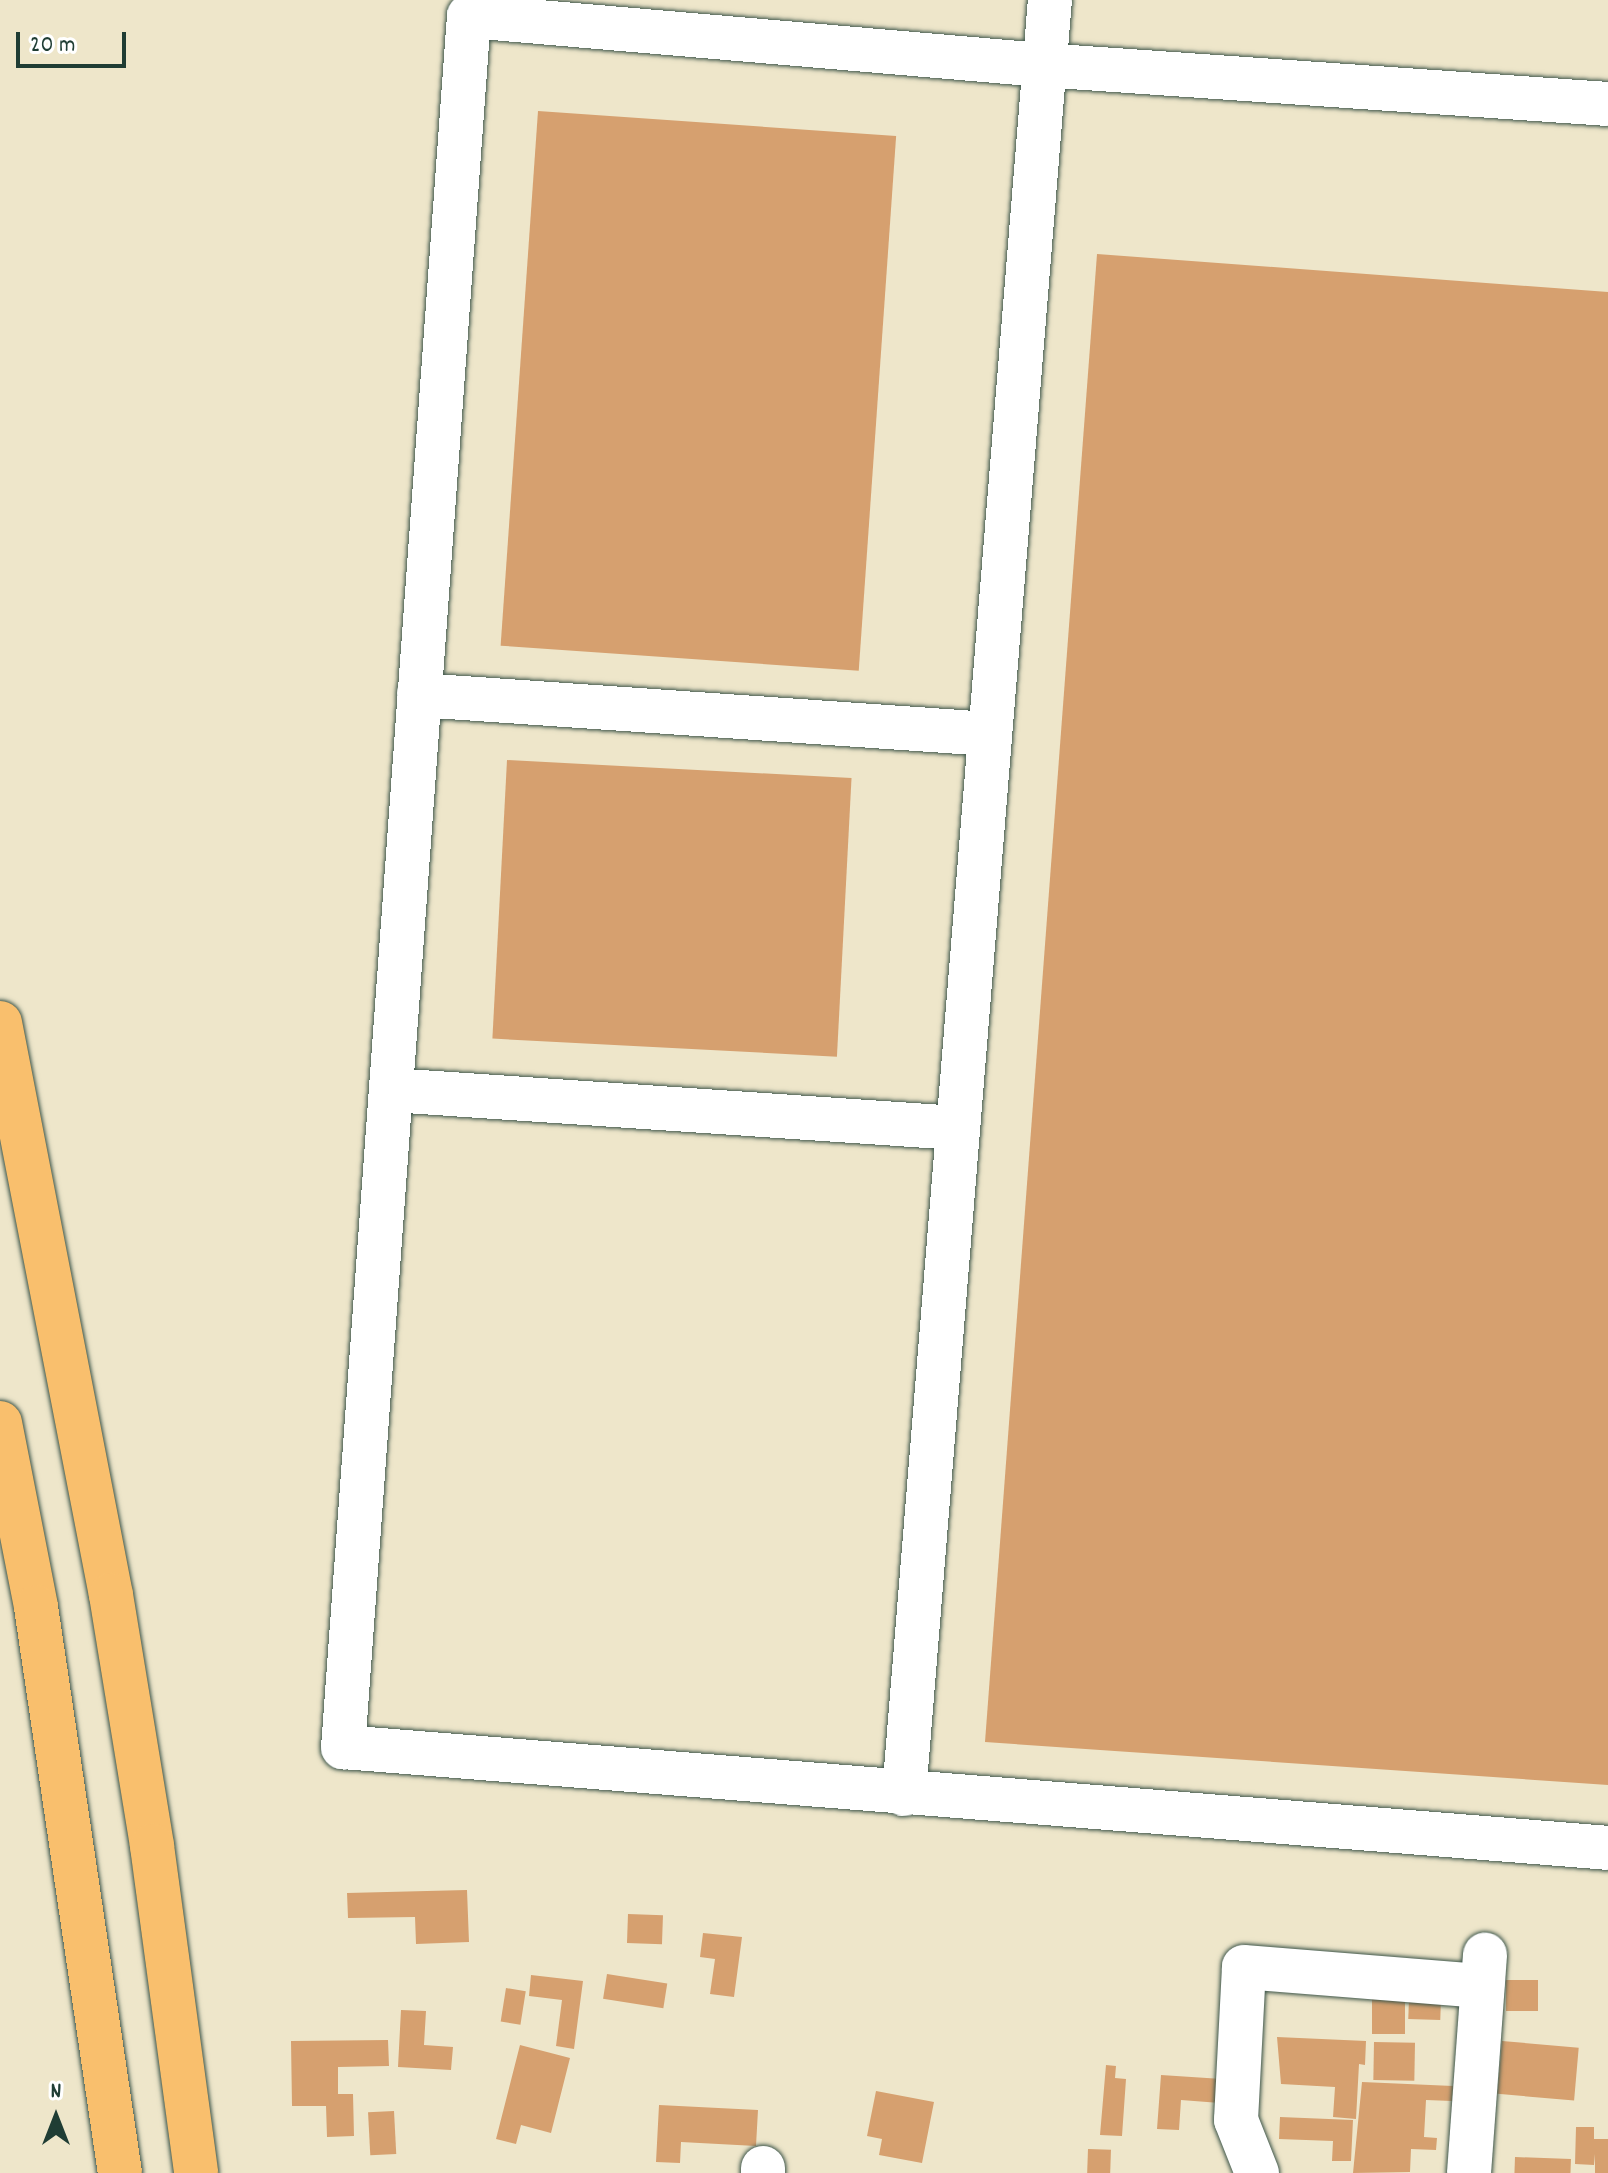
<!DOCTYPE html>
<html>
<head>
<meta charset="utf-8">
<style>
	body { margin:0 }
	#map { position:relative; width:1608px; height:2173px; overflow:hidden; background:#eee6ca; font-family:Dekko,sans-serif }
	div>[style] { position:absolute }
	.building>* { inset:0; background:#d6a06f; transform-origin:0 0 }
	.roads { filter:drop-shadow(0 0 2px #3e564a) drop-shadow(0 0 2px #3e564a) }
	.minor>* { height:44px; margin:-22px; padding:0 22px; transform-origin:22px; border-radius:22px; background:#fff }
	.major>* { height:44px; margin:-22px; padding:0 22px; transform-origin:22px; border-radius:22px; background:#f9bf6d }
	span { translate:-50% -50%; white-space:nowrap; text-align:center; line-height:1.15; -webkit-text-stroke:6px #fff; paint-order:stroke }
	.north { position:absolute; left:16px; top:2077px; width:80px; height:80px; -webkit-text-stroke:6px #fff; paint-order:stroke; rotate:0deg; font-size:22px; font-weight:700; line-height:32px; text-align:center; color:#1f3d34 }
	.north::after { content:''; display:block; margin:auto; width:28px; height:36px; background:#1f3d34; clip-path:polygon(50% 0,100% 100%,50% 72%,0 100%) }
	.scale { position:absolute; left:16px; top:32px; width:110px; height:36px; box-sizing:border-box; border:4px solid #1f3d34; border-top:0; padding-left:10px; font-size:24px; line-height:28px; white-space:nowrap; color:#1f3d34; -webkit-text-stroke:6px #fff; paint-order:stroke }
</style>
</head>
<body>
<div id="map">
	<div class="building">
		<i style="left:538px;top:111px;width:359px;height:536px;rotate:4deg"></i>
		<i style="clip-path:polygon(1097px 254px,1608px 292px,1608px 1785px,985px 1742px)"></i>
		<i style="left:507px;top:760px;width:345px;height:279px;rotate:3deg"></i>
		<i style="clip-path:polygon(467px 1890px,469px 1942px,416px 1944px,415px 1917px,348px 1918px,347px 1893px)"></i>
		<i style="left:628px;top:1914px;width:35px;height:29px;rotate:2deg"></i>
		<i style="clip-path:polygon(703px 1933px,742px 1937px,734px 1997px,710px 1994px,715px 1959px,700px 1957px)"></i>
		<i style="left:607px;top:1974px;width:61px;height:25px;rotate:9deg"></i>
		<i style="clip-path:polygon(531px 1975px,583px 1981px,574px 2049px,556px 2046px,562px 2000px,529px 1996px)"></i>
		<i style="left:1506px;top:1980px;width:32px;height:31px"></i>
		<i style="left:506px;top:1988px;width:20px;height:34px;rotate:9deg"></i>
		<i style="left:1372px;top:1996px;width:33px;height:38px"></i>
		<i style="left:1409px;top:1998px;width:32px;height:21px;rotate:2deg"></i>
		<i style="clip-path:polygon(401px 2010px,426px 2011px,424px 2045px,453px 2047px,451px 2070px,398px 2067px)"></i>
		<i style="clip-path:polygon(1277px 2037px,1366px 2041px,1365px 2065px,1359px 2064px,1356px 2119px,1333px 2117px,1335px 2087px,1281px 2084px)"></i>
		<i style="clip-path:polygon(388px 2040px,389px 2066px,338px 2067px,338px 2094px,353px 2094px,354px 2136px,327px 2137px,326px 2106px,292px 2106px,291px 2041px)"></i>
		<i style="left:1502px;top:2041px;width:77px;height:53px;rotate:5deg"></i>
		<i style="left:1374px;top:2042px;width:41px;height:38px;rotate:1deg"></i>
		<i style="clip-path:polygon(520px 2045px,570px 2058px,551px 2133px,521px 2125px,516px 2144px,496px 2139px)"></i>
		<i style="clip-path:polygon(1106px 2065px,1116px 2066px,1115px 2078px,1126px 2079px,1122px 2136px,1100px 2135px)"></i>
		<i style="clip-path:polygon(1161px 2075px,1222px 2079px,1220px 2103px,1181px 2100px,1179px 2130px,1157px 2129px)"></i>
		<i style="clip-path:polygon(1362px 2082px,1453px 2086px,1452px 2101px,1426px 2100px,1424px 2137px,1437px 2138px,1436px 2150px,1411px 2149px,1410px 2172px,1353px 2173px)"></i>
		<i style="clip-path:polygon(876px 2091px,934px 2102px,922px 2163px,879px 2155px,882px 2139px,867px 2136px)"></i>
		<i style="clip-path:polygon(659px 2105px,758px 2110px,756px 2146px,681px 2142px,680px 2163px,656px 2162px)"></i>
		<i style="left:394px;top:2111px;width:43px;height:26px;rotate:87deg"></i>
		<i style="clip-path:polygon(1280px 2117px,1353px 2120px,1351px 2161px,1332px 2161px,1333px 2141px,1279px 2139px)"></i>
		<i style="clip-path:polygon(1576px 2127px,1594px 2127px,1594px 2139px,1608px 2139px,1608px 2173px,1595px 2173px,1595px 2154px,1594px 2165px,1575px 2164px)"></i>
		<i style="left:1088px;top:2149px;width:23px;height:24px;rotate:2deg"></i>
		<i style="left:1515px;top:2157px;width:56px;height:16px;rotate:2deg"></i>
	</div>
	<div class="roads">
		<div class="minor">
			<i style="left:1608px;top:104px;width:567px;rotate:-176.06deg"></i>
			<i style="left:1042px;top:65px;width:575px;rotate:-175.11deg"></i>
			<i style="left:469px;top:16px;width:1736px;rotate:94.16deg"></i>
			<i style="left:343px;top:1747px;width:1269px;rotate:4.56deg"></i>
			<i style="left:419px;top:695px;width:571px;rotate:3.91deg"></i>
			<i style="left:391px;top:1090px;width:567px;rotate:3.84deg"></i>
			<i style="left:904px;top:1794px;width:1800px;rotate:-85.35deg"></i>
			<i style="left:763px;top:2168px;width:5px;rotate:90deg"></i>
			<i style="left:1257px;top:2173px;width:57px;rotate:-111.6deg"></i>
			<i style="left:1236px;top:2120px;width:153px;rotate:-87deg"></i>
			<i style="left:1244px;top:1967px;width:239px;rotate:4.6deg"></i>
			<i style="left:1469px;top:2173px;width:219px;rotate:-85.8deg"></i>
		</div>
		<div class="major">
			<i style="left:0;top:1023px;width:583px;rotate:79.02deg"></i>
			<i style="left:111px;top:1595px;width:254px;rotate:80.7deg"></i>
			<i style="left:152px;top:1846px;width:330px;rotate:82.3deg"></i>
			<i style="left:0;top:1423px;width:187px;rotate:78.9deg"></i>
			<i style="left:36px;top:1607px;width:572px;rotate:81.56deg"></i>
		</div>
	</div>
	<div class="north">N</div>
	<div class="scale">20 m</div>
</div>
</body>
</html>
